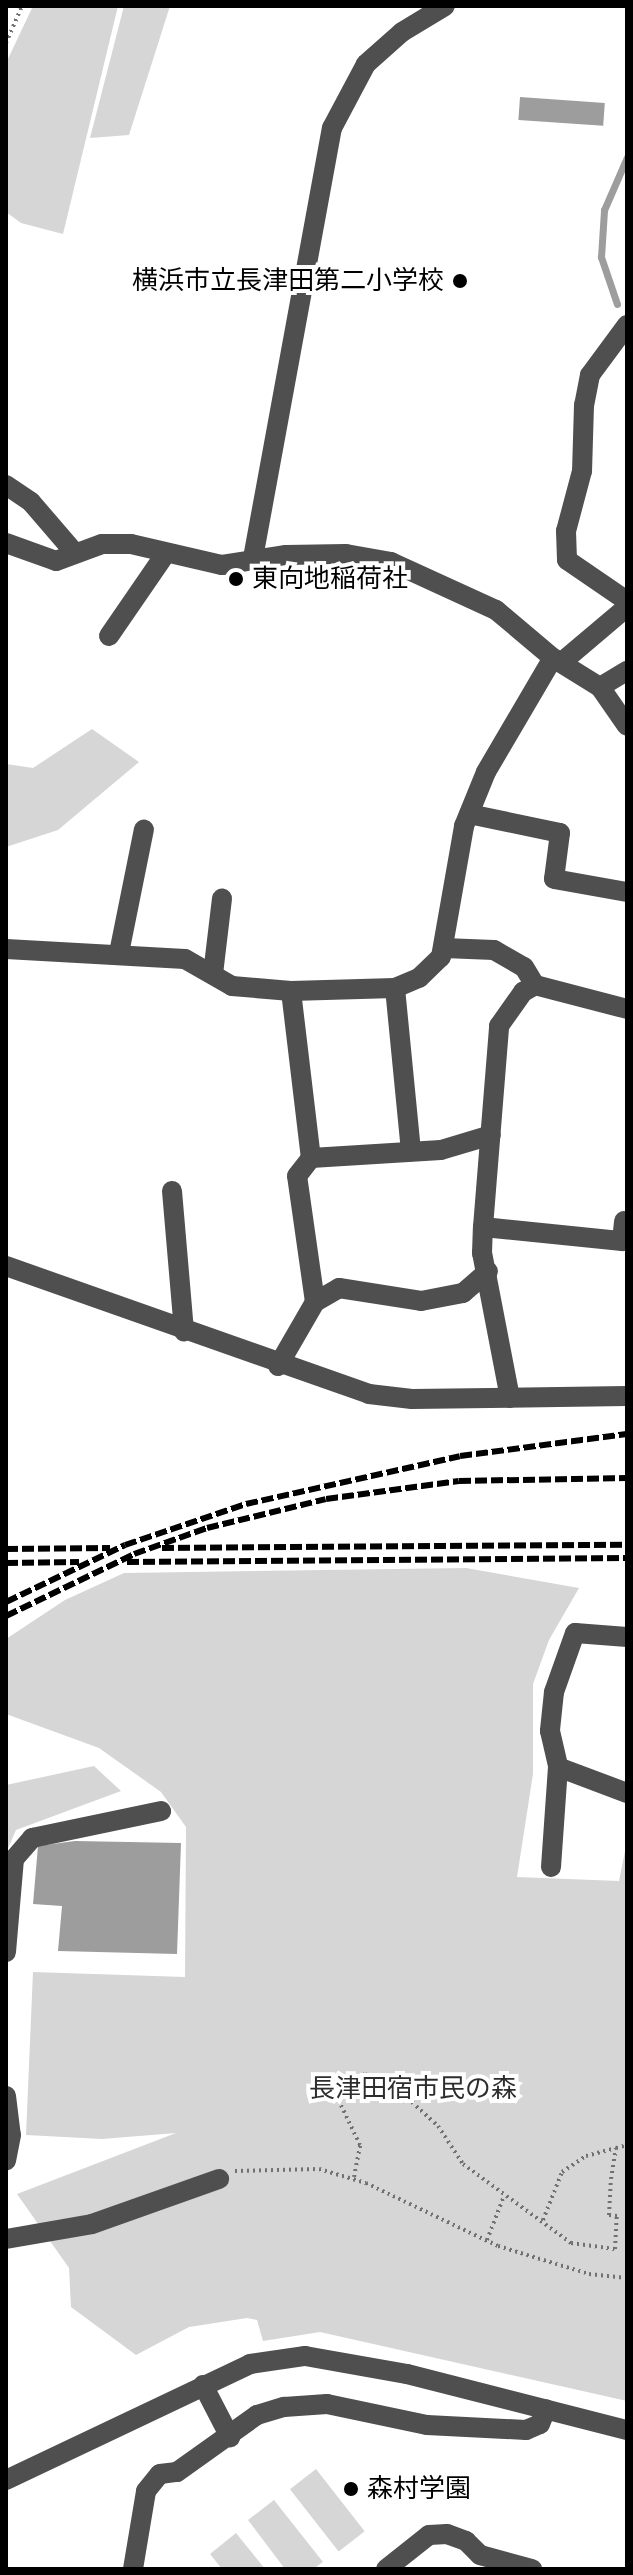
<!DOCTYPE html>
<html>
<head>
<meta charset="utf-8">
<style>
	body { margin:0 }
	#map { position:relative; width:633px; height:2575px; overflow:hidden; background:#fff; font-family:"Work Sans","Noto Sans JP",sans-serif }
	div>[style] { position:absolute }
	.green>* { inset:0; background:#d6d6d6; transform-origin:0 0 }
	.water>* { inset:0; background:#9d9d9d; transform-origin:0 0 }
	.stream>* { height:7px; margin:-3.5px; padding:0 3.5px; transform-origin:3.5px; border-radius:3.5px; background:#9d9d9d }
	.path>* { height:4px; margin-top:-2px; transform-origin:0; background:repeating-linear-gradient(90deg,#717171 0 2px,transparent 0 6px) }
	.minor>* { height:20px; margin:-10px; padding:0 10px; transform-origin:10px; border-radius:10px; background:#4f4f4f }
	.rail>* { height:6px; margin-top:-3px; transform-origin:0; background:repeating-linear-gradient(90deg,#000 0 12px,transparent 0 16px) }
	.dots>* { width:22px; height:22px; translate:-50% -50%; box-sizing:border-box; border:4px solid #fff; border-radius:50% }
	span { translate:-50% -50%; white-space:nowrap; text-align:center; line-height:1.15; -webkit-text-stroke:8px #fff; paint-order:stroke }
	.poi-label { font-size:26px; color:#000 }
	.right { translate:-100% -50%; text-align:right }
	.left { translate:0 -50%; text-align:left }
	.park-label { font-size:26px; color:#2d2d2d }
	.frame { position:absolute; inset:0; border:8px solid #000; pointer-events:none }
</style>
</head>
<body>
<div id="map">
	<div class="green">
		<i style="clip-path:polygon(33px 6px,118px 6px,63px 234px,21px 223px,6px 212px,6px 63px)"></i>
		<i style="clip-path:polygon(124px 6px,170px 6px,129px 135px,90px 138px)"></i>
		<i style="clip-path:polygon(92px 729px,139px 762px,58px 830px,6px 847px,6px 764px,33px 768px)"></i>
		<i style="clip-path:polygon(466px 1568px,579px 1588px,549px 1640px,533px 1684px,533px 1774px,517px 1877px,619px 1881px,627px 1841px,627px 2401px,320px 2332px,263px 2341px,257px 2320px,247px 2318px,189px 2327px,136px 2355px,71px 2307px,69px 2268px,17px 2194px,176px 2133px,102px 2139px,26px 2135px,33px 1972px,185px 1977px,186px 1827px,161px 1792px,99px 1748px,6px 1714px,6px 1639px,65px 1600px,124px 1573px)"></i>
		<i style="clip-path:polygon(94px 1766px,121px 1791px,16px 1830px,6px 1853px,6px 1785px)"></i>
		<i style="left:316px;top:2469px;width:79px;height:33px;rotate:52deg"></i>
		<i style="clip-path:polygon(274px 2500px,323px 2562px,313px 2569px,285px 2569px,248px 2520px)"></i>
		<i style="clip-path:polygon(236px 2533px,265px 2569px,222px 2569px,210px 2554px)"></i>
	</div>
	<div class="water">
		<i style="left:520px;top:97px;width:85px;height:23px;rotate:4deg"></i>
		<i style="clip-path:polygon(75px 1841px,181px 1843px,177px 1954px,58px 1951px,62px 1906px,33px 1904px,38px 1846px)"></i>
	</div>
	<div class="stream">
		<i style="left:617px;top:304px;width:50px;rotate:-108.8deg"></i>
		<i style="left:601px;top:257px;width:47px;rotate:-86.3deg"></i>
		<i style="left:604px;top:210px;width:58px;rotate:-66.5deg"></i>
	</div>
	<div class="path">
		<i style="left:6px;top:43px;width:40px;rotate:-66.6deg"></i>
		<i style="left:235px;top:2171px;width:84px;rotate:-1.4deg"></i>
		<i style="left:319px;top:2169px;width:49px;rotate:16.6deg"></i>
		<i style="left:366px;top:2183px;width:146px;rotate:25.5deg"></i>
		<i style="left:498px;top:2246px;width:95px;rotate:17.1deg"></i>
		<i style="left:589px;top:2274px;width:38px;rotate:6deg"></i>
		<i style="left:354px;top:2177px;width:33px;rotate:-79deg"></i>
		<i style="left:360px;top:2145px;width:49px;rotate:-115.5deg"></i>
		<i style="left:339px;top:2101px;width:16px;rotate:-79deg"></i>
		<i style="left:342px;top:2085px;width:25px;rotate:-26deg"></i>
		<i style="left:365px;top:2074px;width:43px;rotate:27.8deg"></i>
		<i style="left:403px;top:2094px;width:47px;rotate:42.4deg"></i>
		<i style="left:438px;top:2126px;width:45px;rotate:56.7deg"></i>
		<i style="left:463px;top:2164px;width:134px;rotate:36.2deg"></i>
		<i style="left:571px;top:2243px;width:44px;rotate:7.8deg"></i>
		<i style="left:615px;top:2249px;width:33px;rotate:-87deg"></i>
		<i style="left:617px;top:2216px;width:8px;rotate:-173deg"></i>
		<i style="left:609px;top:2215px;width:36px;rotate:-87deg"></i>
		<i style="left:611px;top:2179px;width:31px;rotate:-81deg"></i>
		<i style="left:616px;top:2148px;width:11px;rotate:-15deg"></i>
		<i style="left:543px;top:2220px;width:52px;rotate:-68.4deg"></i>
		<i style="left:562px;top:2172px;width:29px;rotate:-34deg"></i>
		<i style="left:586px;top:2156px;width:31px;rotate:-15deg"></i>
		<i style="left:487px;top:2240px;width:47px;rotate:-68.9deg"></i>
	</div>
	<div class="minor">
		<i style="left:627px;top:325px;width:62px;rotate:126.5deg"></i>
		<i style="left:590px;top:375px;width:31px;rotate:101deg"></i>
		<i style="left:584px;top:405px;width:66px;rotate:91.7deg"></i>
		<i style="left:582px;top:471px;width:62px;rotate:104.9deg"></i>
		<i style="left:566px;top:531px;width:29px;rotate:88deg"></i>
		<i style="left:567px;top:560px;width:73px;rotate:34.3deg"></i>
		<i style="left:6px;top:485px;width:30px;rotate:34deg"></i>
		<i style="left:31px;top:502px;width:66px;rotate:49.3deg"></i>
		<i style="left:6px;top:543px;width:53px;rotate:19.8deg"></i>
		<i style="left:56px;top:561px;width:49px;rotate:-20.3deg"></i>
		<i style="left:102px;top:544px;width:29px"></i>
		<i style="left:131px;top:544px;width:93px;rotate:13deg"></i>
		<i style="left:222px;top:565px;width:65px;rotate:-8.9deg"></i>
		<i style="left:286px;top:555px;width:60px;rotate:-1deg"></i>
		<i style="left:346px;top:554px;width:46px;rotate:10.1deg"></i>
		<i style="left:391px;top:562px;width:115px;rotate:24.6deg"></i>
		<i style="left:496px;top:610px;width:75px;rotate:40.1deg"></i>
		<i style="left:553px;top:658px;width:55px;rotate:31.7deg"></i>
		<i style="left:600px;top:687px;width:47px;rotate:55.3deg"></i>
		<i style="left:253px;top:558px;width:437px;rotate:-79.6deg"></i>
		<i style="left:332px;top:128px;width:72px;rotate:-62deg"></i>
		<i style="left:366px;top:64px;width:48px;rotate:-41.6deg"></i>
		<i style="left:402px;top:32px;width:50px;rotate:-31.2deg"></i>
		<i style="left:109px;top:636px;width:101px;rotate:-55.5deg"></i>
		<i style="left:562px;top:662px;width:85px;rotate:-40.2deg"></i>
		<i style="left:600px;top:687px;width:31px;rotate:-31deg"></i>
		<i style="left:469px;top:814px;width:93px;rotate:11.8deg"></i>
		<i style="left:560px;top:833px;width:46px;rotate:97.4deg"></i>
		<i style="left:554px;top:879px;width:74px;rotate:10.1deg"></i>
		<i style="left:444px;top:948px;width:50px;rotate:2.3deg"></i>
		<i style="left:494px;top:950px;width:34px;rotate:30deg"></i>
		<i style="left:524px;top:967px;width:21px;rotate:59deg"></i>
		<i style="left:535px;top:985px;width:95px;rotate:14.6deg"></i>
		<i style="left:6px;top:949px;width:179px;rotate:3.2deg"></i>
		<i style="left:185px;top:959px;width:54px;rotate:29.9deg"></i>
		<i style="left:232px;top:986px;width:59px;rotate:4.8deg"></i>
		<i style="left:291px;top:991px;width:104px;rotate:-1.7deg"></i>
		<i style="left:395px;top:988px;width:26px;rotate:-23deg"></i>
		<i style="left:419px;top:978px;width:30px;rotate:-44deg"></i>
		<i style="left:441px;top:957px;width:133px;rotate:-80deg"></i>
		<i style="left:464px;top:826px;width:58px;rotate:-67.8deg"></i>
		<i style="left:486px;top:772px;width:132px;rotate:-59.6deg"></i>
		<i style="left:119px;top:953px;width:126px;rotate:-78.6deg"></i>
		<i style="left:213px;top:974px;width:76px;rotate:-83.2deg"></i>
		<i style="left:395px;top:988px;width:164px;rotate:84.4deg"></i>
		<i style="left:291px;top:991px;width:168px;rotate:83.2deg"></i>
		<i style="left:172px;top:1191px;width:141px;rotate:85.1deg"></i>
		<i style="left:483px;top:1227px;width:140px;rotate:5.8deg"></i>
		<i style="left:622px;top:1241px;width:20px;rotate:-84deg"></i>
		<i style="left:6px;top:1266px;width:385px;rotate:19.4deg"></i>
		<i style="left:369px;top:1394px;width:43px;rotate:6.6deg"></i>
		<i style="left:412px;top:1399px;width:215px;rotate:-0.8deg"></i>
		<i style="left:315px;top:1302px;width:28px;rotate:-30deg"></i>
		<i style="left:339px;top:1288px;width:83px;rotate:9deg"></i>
		<i style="left:421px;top:1301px;width:43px;rotate:-10.8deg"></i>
		<i style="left:463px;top:1293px;width:33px;rotate:-41deg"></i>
		<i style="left:278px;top:1366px;width:74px;rotate:-60deg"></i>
		<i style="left:315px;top:1302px;width:127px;rotate:-98.1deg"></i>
		<i style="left:297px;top:1176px;width:23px;rotate:-52deg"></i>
		<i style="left:311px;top:1158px;width:130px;rotate:-3.5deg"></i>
		<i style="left:441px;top:1150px;width:52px;rotate:-16.7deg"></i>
		<i style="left:510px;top:1398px;width:148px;rotate:-100.9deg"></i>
		<i style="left:482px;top:1253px;width:26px;rotate:-88deg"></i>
		<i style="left:483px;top:1227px;width:202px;rotate:-85.4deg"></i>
		<i style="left:499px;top:1026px;width:42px;rotate:-54.8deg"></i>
		<i style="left:523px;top:992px;width:14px;rotate:-30deg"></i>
		<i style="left:627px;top:1637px;width:52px;rotate:-175.6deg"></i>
		<i style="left:575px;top:1633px;width:63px;rotate:109.6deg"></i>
		<i style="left:554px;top:1692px;width:39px;rotate:96deg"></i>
		<i style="left:550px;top:1731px;width:37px;rotate:77deg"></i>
		<i style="left:558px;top:1767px;width:74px;rotate:20.6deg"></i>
		<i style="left:551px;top:1867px;width:100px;rotate:-86deg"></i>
		<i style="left:6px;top:1952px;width:93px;rotate:-85.1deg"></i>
		<i style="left:14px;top:1859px;width:28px;rotate:-49deg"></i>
		<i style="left:32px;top:1838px;width:132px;rotate:-11.8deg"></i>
		<i style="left:6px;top:2096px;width:39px;rotate:83deg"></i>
		<i style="left:11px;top:2135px;width:26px;rotate:101deg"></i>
		<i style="left:6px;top:2239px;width:87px;rotate:-9.9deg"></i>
		<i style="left:92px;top:2224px;width:135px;rotate:-19.5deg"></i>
		<i style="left:203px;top:2385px;width:59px;rotate:62.6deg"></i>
		<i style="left:6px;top:2480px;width:270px;rotate:-25.4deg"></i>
		<i style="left:250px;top:2364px;width:56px;rotate:-8.3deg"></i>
		<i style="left:305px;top:2356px;width:104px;rotate:10deg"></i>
		<i style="left:407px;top:2374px;width:227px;rotate:14.3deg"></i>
		<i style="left:133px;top:2569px;width:79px;rotate:-80.5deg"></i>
		<i style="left:146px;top:2491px;width:22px;rotate:-51deg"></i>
		<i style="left:160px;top:2474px;width:17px;rotate:-7deg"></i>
		<i style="left:177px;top:2472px;width:98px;rotate:-35.5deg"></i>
		<i style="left:257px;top:2415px;width:28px;rotate:-17deg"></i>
		<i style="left:284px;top:2407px;width:43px;rotate:-4deg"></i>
		<i style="left:327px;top:2404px;width:102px;rotate:11.9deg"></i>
		<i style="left:427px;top:2425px;width:99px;rotate:2.9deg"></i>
		<i style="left:526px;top:2430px;width:15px;rotate:-23deg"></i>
		<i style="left:540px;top:2424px;width:16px;rotate:-68deg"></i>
		<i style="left:386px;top:2569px;width:55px;rotate:-38.3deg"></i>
		<i style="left:429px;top:2535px;width:18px;rotate:-3deg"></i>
		<i style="left:447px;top:2534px;width:20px;rotate:20deg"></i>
		<i style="left:466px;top:2541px;width:20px;rotate:45deg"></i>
		<i style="left:480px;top:2555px;width:54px;rotate:15.1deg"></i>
	</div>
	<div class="rail">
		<i style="left:162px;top:1548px;width:465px;rotate:-0.4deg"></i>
		<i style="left:6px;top:1549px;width:104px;rotate:-0.6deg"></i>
		<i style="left:127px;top:1562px;width:500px;rotate:-0.46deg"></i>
		<i style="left:6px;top:1563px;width:73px;rotate:-0.8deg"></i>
		<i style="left:6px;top:1602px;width:132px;rotate:-25.6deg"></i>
		<i style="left:125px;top:1545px;width:128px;rotate:-18.7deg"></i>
		<i style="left:246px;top:1504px;width:219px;rotate:-12.6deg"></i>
		<i style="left:460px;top:1456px;width:168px;rotate:-7.5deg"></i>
		<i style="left:6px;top:1616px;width:142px;rotate:-25.8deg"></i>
		<i style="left:134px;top:1554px;width:77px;rotate:-19.6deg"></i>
		<i style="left:207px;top:1528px;width:122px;rotate:-13.7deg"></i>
		<i style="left:326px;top:1499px;width:134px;rotate:-7.7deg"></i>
		<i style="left:459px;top:1481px;width:168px;rotate:-1deg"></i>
	</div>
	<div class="dots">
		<i style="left:460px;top:281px;background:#000"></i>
		<i style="left:236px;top:579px;background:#000"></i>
		<i style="left:351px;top:2489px;background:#000"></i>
	</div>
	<div class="poi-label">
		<span class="right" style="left:444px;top:281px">横浜市立長津田第二小学校</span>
		<span class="left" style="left:252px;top:579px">東向地稲荷社</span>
		<span class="left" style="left:367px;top:2489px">森村学園</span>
	</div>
	<div class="park-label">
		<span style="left:413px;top:2089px">長津田宿市民の森</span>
	</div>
	<div class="frame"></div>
</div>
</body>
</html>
